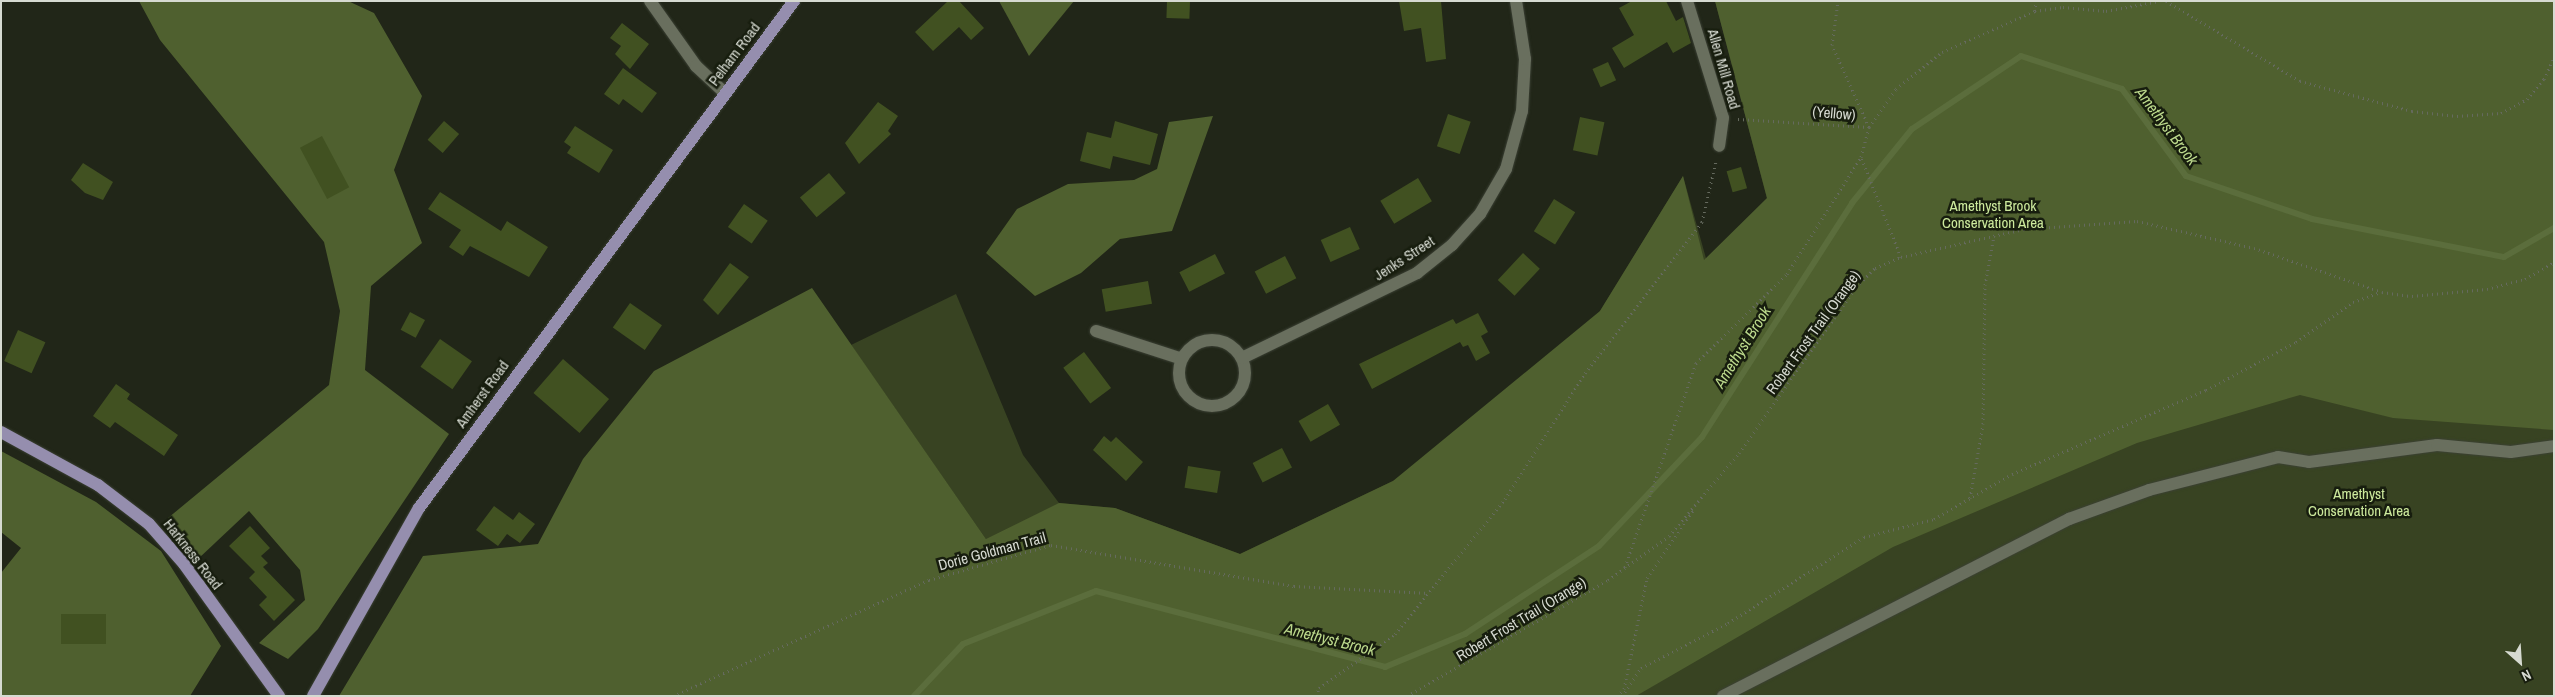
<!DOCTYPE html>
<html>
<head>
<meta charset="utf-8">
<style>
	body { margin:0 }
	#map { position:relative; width:2555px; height:697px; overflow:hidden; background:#212618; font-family:"Archivo Narrow",sans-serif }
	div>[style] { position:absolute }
	.green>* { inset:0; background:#384322 }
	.forest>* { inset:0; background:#4f602f }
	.stream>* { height:6px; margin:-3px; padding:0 3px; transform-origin:3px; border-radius:3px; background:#5b6d3c }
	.building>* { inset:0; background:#415121; transform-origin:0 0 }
	.path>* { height:3px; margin-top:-1.5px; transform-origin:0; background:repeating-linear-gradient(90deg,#656a5e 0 1px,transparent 0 5px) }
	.roads { filter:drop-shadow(0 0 1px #3b4034) drop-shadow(0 0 1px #3b4034) }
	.minor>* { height:12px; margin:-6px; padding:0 6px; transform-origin:6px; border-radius:6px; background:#696f5e }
	.minor>.ring { margin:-6px; padding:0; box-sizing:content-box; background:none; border:12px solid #696f5e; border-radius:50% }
	.major>* { height:12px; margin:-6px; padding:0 6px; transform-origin:6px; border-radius:6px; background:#958eae }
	span { translate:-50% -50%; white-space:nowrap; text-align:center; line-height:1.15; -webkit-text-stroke:5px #171d0e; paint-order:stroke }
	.street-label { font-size:15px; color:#d6dad1 }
	.park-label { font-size:15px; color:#cdea9d }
	.water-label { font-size:16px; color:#bcd98c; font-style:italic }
	.frame { position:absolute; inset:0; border:2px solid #d6dad1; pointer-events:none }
	.north { position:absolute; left:2495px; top:637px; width:50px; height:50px; -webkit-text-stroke:4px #171d0e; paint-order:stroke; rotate:154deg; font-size:14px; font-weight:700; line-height:20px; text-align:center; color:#d6dad1 }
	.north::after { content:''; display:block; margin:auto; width:18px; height:22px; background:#d6dad1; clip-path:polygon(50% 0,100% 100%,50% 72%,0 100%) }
</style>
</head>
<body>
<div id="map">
	<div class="green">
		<i style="clip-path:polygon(1715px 1px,2554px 1px,2554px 696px,1095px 696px,851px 345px,956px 294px,1023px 455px,1059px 503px,1115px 508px,1240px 554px,1554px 404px,1600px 311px,1683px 176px,1742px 387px,1795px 305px)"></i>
	</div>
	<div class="forest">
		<i style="clip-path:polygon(139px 1px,348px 1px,374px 13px,422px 96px,394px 170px,422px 243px,371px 286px,365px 370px,449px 434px,318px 629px,288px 659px,259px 643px,305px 600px,300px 570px,249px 511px,198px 559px,168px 518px,329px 385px,340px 311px,324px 242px,160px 40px)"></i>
		<i style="clip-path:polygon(999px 1px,1074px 1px,1029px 56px)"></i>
		<i style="clip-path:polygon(1715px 1px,2554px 1px,2554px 430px,2393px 418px,2300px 395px,2137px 443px,1893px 547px,1636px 696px,339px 696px,423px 556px,538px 544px,583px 459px,654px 371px,812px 288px,986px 539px,1059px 503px,1115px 508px,1240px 554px,1393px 481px,1600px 311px,1683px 176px,1704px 260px,1767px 198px)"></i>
		<i style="clip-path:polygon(1213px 116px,1172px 231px,1120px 239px,1081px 273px,1035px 296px,986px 253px,1017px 209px,1068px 184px,1134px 180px,1157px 169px,1169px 122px)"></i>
		<i style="clip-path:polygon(1px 451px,96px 502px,161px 551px,221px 646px,190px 696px,1px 696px,1px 573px,21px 548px,1px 532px)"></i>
	</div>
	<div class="stream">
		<i style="left:914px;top:696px;width:71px;rotate:-46.7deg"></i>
		<i style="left:963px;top:644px;width:143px;rotate:-21.7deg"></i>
		<i style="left:1096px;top:591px;width:299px;rotate:14.7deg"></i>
		<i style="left:1385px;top:667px;width:87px;rotate:-22.4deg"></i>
		<i style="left:1465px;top:634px;width:160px;rotate:-33.3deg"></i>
		<i style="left:1599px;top:546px;width:150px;rotate:-46.6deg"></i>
		<i style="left:1702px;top:437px;width:278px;rotate:-57.3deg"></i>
		<i style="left:1852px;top:203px;width:95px;rotate:-51deg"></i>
		<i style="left:1912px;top:129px;width:131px;rotate:-33.8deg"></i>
		<i style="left:2021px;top:56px;width:106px;rotate:18.1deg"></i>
		<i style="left:2122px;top:89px;width:108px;rotate:53.7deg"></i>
		<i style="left:2186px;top:176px;width:133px;rotate:18.8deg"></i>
		<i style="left:2312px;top:219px;width:196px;rotate:11.2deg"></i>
		<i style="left:2504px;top:257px;width:58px;rotate:-30.1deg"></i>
	</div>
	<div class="building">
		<i style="clip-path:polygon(948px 1px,959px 1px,984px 28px,971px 40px,959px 27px,933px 51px,915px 32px)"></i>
		<i style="left:1167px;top:1px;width:23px;height:17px;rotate:2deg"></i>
		<i style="clip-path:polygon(1399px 1px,1441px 1px,1446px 59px,1426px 62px,1421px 28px,1404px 31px)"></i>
		<i style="clip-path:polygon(1632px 1px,1666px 1px,1676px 21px,1683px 17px,1691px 43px,1673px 53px,1667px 42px,1624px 68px,1612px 48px,1634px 35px,1619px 8px)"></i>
		<i style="clip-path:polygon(622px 23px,649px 44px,630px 69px,615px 54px,621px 46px,610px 38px)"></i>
		<i style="left:1608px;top:62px;width:20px;height:17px;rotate:66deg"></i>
		<i style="clip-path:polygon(623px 68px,657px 93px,642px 113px,623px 99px,619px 105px,604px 94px)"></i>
		<i style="clip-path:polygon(878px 102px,898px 116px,888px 131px,891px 134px,859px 164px,845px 143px)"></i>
		<i style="left:1448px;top:114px;width:24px;height:34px;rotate:19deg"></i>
		<i style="left:1580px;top:117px;width:25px;height:34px;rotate:12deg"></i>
		<i style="left:444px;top:121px;width:20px;height:25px;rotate:41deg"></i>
		<i style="clip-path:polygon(1115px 121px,1158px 134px,1150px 165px,1113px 156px,1110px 169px,1080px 161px,1087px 132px,1111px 138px)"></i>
		<i style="clip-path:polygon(575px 126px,613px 150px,599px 173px,567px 153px,571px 147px,564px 142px)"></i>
		<i style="left:322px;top:136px;width:58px;height:25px;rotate:62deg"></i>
		<i style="clip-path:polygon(83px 163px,113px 182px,103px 200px,85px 193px,71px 180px)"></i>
		<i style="left:1741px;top:167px;width:22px;height:15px;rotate:74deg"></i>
		<i style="left:829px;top:173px;width:26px;height:38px;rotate:50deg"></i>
		<i style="left:1418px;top:178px;width:27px;height:44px;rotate:59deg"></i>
		<i style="clip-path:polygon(440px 192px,501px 231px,507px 221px,548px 247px,529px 277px,470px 246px,463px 256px,449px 247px,461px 230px,428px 209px)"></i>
		<i style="left:1554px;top:199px;width:25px;height:38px;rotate:32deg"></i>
		<i style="left:744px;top:204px;width:29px;height:28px;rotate:35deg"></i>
		<i style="left:1350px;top:227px;width:24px;height:32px;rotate:66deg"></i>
		<i style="left:1523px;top:253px;width:23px;height:37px;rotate:43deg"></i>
		<i style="left:1215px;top:254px;width:22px;height:40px;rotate:63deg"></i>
		<i style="left:1285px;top:256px;width:25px;height:34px;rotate:63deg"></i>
		<i style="clip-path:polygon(730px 263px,749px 277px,718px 315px,703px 300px)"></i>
		<i style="left:1148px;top:281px;width:23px;height:47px;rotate:80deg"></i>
		<i style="left:630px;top:303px;width:39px;height:30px;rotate:35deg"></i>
		<i style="left:410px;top:312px;width:17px;height:20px;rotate:28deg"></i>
		<i style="clip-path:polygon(1478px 313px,1488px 332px,1481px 336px,1490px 353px,1476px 361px,1468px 345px,1463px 347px,1460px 342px,1372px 389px,1359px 364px,1453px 319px,1456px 324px)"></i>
		<i style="left:18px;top:330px;width:30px;height:34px;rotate:24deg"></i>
		<i style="left:440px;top:339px;width:39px;height:34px;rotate:35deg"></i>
		<i style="left:1084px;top:352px;width:45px;height:26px;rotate:53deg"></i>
		<i style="left:563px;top:359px;width:61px;height:45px;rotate:41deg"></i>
		<i style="clip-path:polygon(116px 384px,130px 394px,127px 399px,178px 435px,164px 456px,115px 422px,110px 428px,93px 416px)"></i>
		<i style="left:1328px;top:404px;width:24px;height:34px;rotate:60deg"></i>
		<i style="clip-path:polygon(1104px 436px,1111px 442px,1116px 437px,1143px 462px,1126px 481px,1093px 450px)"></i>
		<i style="left:1282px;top:448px;width:22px;height:33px;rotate:63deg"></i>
		<i style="left:1188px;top:466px;width:33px;height:22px;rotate:9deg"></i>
		<i style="clip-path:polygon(494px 506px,513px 520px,519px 512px,535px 524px,520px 543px,507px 534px,498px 546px,476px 530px)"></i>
		<i style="clip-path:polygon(250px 526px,270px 548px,261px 556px,268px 563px,263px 567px,295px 600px,274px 621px,259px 605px,267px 597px,249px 578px,255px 572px,229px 546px)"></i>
		<i style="left:61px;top:614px;width:45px;height:30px"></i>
	</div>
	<div class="path">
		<i style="left:2166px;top:1px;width:156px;rotate:30.8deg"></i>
		<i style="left:2300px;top:81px;width:116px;rotate:15deg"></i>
		<i style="left:2412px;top:111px;width:45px;rotate:6.3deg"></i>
		<i style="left:2457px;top:116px;width:44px;rotate:-3.9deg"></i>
		<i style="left:2501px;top:113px;width:30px;rotate:-28deg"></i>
		<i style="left:2527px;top:99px;width:26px;rotate:-50deg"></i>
		<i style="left:2544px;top:79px;width:23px;rotate:-65deg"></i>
		<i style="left:2035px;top:11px;width:10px;rotate:-84deg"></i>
		<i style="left:1738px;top:119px;width:131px;rotate:3.5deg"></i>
		<i style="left:1869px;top:127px;width:90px;rotate:-114.3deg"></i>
		<i style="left:1832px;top:45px;width:44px;rotate:-82.2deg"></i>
		<i style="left:1901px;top:257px;width:108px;rotate:-111.8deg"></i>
		<i style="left:1861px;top:157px;width:31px;rotate:-75deg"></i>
		<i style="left:1869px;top:127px;width:47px;rotate:-54.6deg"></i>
		<i style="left:1896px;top:89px;width:59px;rotate:-38.8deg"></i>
		<i style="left:1942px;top:52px;width:102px;rotate:-23.8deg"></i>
		<i style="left:2035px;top:11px;width:28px;rotate:-8deg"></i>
		<i style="left:2063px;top:7px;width:43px;rotate:5.3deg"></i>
		<i style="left:2106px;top:11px;width:54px;rotate:-10.7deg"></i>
		<i style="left:1970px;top:498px;width:75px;rotate:-80deg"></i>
		<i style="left:1983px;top:424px;width:139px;rotate:-89.2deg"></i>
		<i style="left:1985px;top:285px;width:50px;rotate:-79.6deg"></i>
		<i style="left:1625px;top:567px;width:216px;rotate:-70.8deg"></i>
		<i style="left:1696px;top:363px;width:127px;rotate:-44.4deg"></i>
		<i style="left:1787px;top:274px;width:138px;rotate:-57.7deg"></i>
		<i style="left:673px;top:696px;width:281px;rotate:-24.4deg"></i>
		<i style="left:929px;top:580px;width:127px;rotate:-16deg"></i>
		<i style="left:1051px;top:545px;width:246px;rotate:9.6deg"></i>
		<i style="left:1294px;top:586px;width:135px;rotate:3deg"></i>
		<i style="left:1316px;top:696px;width:9px;rotate:-69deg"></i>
		<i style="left:1319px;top:688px;width:93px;rotate:-35.4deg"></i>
		<i style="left:1395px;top:634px;width:174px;rotate:-50.8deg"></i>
		<i style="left:1505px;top:499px;width:149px;rotate:-57.6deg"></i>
		<i style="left:1585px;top:373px;width:191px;rotate:-52.2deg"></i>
		<i style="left:1702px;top:222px;width:63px;rotate:-77.1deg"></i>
		<i style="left:1407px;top:696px;width:232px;rotate:-30deg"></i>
		<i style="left:1608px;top:580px;width:75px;rotate:-35.8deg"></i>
		<i style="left:1669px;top:536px;width:109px;rotate:-49.9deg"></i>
		<i style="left:1739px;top:453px;width:203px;rotate:-54.8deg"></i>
		<i style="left:1856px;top:287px;width:27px;rotate:-45deg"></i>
		<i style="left:1875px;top:268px;width:28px;rotate:-23deg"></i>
		<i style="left:1901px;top:257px;width:126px;rotate:-12.8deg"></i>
		<i style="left:2024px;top:229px;width:113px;rotate:-4deg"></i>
		<i style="left:2137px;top:221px;width:120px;rotate:13deg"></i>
		<i style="left:2254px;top:248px;width:135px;rotate:19deg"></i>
		<i style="left:2382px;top:292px;width:30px;rotate:8deg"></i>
		<i style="left:2412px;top:296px;width:75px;rotate:-5.3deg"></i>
		<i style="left:2487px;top:289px;width:39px;rotate:-15deg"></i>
		<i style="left:2525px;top:279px;width:34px;rotate:-30deg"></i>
		<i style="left:1617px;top:696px;width:10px;rotate:-45deg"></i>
		<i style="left:1624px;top:689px;width:113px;rotate:-78.3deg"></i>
		<i style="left:1647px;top:578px;width:83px;rotate:-55.7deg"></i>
		<i style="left:1622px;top:696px;width:34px;rotate:-56deg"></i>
		<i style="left:1641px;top:668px;width:98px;rotate:-27.3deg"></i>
		<i style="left:1728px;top:623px;width:161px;rotate:-32.3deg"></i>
		<i style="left:1864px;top:537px;width:72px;rotate:-14.4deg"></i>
		<i style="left:1934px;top:519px;width:90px;rotate:-30deg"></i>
		<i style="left:2012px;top:474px;width:211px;rotate:-23.4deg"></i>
		<i style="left:2206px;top:390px;width:102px;rotate:-28.1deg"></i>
		<i style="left:2296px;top:342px;width:70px;rotate:-35.1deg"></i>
		<i style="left:2353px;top:302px;width:30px;rotate:-20deg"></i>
	</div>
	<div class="roads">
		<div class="minor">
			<i style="left:650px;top:1px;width:80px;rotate:54.7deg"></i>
			<i style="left:696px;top:66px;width:40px;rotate:43deg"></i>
			<i style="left:1687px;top:1px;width:122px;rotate:72.9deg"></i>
			<i style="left:1723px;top:118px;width:28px;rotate:98deg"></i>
			<i style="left:1096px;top:331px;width:90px;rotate:18deg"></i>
			<i class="ring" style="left:1179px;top:340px;width:54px;height:54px"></i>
			<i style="left:1242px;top:358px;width:195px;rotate:-25.9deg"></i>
			<i style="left:1417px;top:273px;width:45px;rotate:-38.7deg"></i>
			<i style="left:1452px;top:245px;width:42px;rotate:-47.9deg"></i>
			<i style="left:1480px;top:214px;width:52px;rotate:-60deg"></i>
			<i style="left:1506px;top:169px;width:60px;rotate:-74.6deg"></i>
			<i style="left:1522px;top:111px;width:52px;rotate:-86.7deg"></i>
			<i style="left:1525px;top:59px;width:59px;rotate:-98.8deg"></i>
			<i style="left:1723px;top:696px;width:389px;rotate:-27.1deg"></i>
			<i style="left:2069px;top:519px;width:85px;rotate:-19.9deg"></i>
			<i style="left:2149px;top:490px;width:133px;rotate:-14.3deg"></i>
			<i style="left:2278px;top:457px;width:31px;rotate:9deg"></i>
			<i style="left:2309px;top:462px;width:129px;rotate:-7.6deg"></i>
			<i style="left:2437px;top:445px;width:74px;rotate:5.4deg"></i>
			<i style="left:2511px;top:452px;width:43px;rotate:-7.9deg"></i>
		</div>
		<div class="major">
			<i style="left:1px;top:432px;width:111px;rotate:28.7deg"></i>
			<i style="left:98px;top:485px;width:64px;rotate:37.4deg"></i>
			<i style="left:149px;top:524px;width:53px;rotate:48.8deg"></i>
			<i style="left:184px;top:564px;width:163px;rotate:54.3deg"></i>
			<i style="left:313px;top:696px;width:216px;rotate:-60.6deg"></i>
			<i style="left:419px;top:508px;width:631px;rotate:-53.51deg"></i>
		</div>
	</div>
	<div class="street-label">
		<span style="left:734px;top:54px;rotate:-53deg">Pelham Road</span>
		<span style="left:1724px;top:69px;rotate:74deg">Allen Mill Road</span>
		<span style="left:1834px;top:113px;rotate:5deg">(Yellow)</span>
		<span style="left:1404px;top:258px;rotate:-33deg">Jenks Street</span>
		<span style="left:1813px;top:332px;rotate:-54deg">Robert Frost Trail (Orange)</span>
		<span style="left:482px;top:394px;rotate:-54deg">Amherst Road</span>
		<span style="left:992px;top:551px;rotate:-15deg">Dorie Goldman Trail</span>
		<span style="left:193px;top:554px;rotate:52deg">Harkness Road</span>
		<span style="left:1521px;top:619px;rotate:-31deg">Robert Frost Trail (Orange)</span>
	</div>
	<div class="park-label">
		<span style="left:1993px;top:214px">Amethyst Brook<br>Conservation Area</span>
		<span style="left:2359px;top:502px">Amethyst<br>Conservation Area</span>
	</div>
	<div class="water-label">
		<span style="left:2167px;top:126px;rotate:53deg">Amethyst Brook</span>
		<span style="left:1742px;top:347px;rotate:-58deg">Amethyst Brook</span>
		<span style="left:1330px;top:639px;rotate:14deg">Amethyst Brook</span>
	</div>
	<div class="frame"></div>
	<div class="north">N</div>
</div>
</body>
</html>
